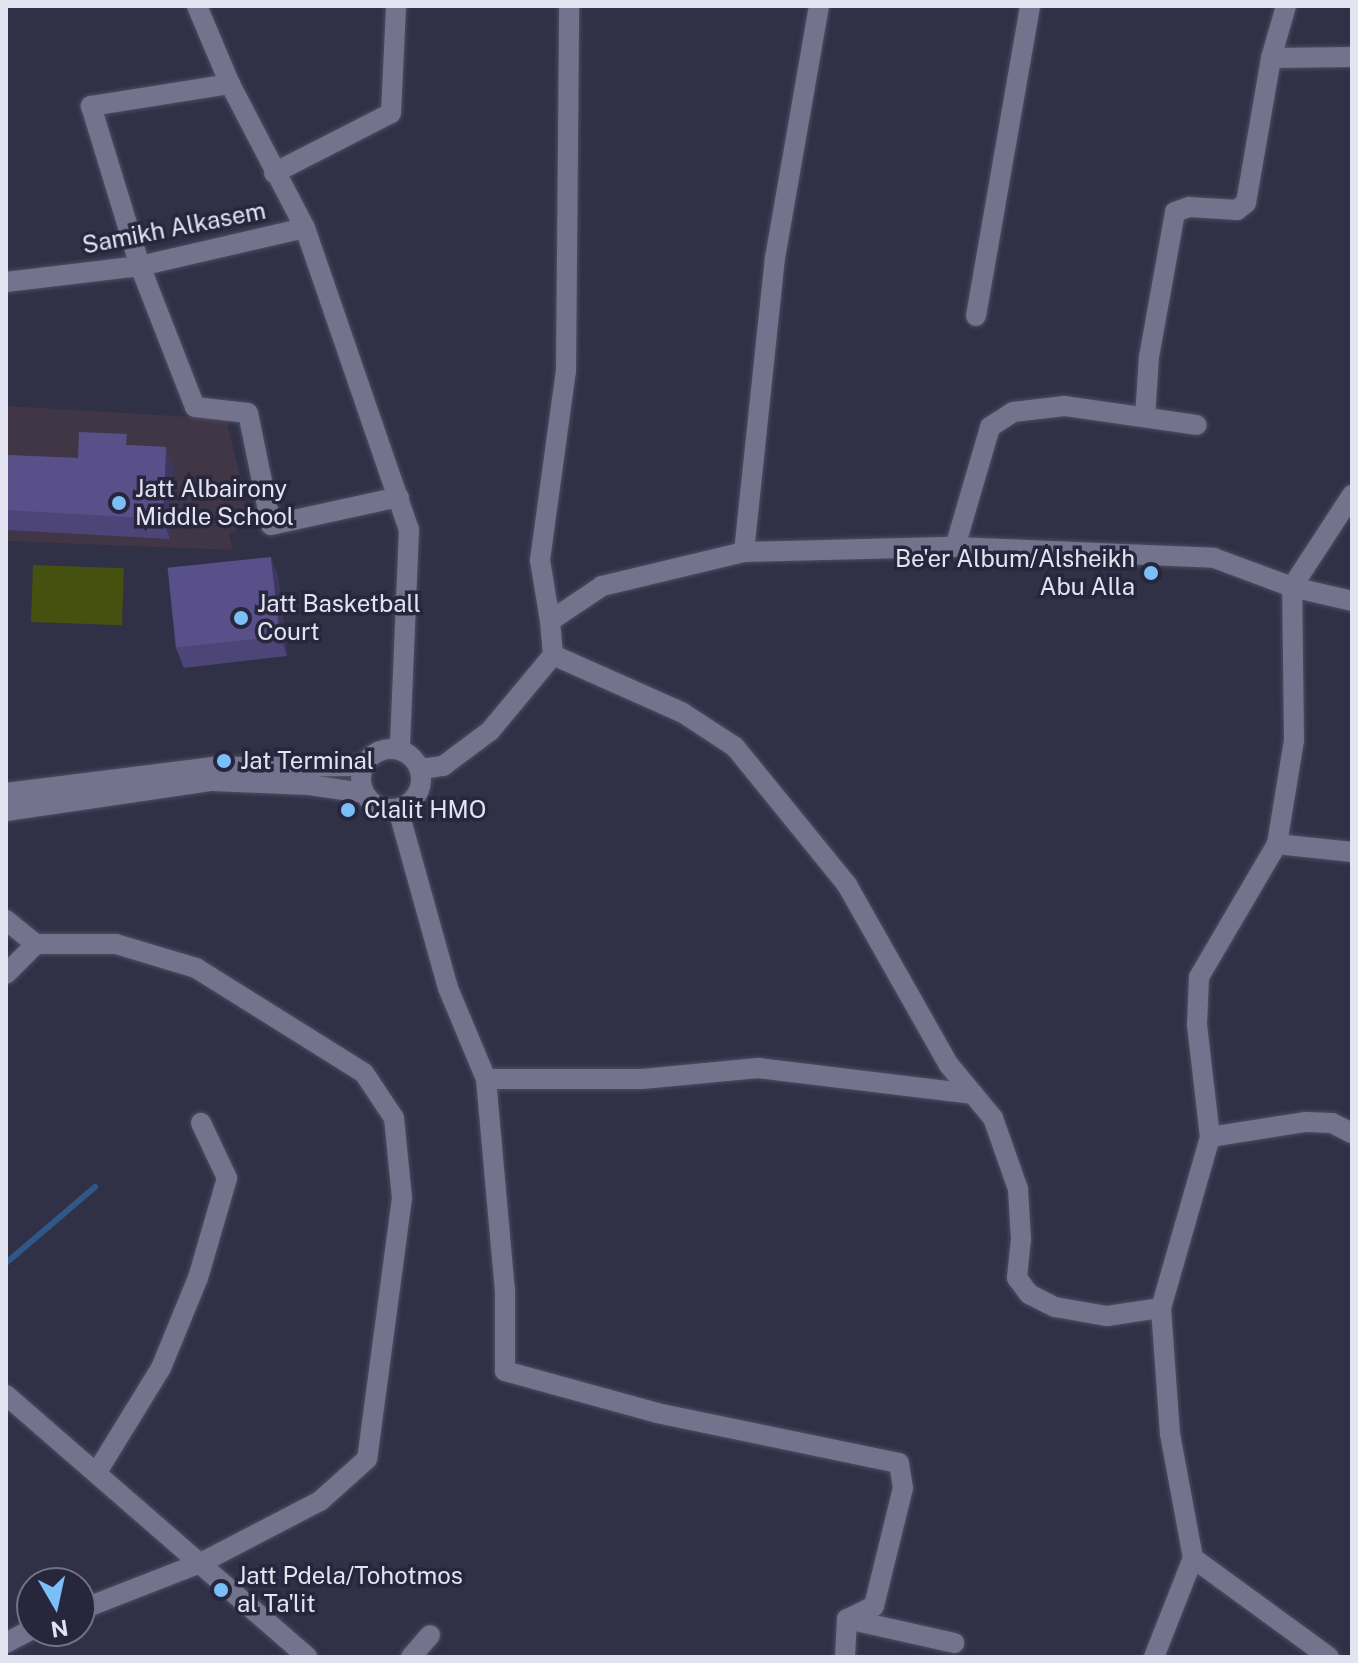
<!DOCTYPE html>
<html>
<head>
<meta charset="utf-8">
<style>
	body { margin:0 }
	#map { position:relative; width:1358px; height:1663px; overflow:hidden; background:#303047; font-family:"Public Sans",sans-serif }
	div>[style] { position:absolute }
	.education>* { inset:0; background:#403646 }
	.green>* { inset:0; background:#46500f; transform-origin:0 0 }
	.stream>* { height:6px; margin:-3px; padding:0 3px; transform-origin:3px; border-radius:3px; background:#305788 }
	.roads { filter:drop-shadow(0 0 2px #4e4c60) drop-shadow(0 0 2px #4e4c60) }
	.minor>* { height:20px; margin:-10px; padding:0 10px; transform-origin:10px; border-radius:10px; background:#73738e }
	.minor>.ring { margin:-10px; padding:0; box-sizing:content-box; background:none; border:20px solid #73738e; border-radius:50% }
	.wall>* { inset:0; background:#4d4577 }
	.shaded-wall>* { inset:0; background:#3e3861 }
	.building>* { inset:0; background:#59508a; transform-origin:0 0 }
	.dots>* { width:22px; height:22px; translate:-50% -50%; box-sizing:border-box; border:4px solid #27263d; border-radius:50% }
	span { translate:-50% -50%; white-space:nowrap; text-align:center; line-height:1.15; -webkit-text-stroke:7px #27263d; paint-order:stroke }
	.street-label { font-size:24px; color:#e3e3f2 }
	.poi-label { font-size:24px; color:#e3e3f2 }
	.left { translate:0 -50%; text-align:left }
	.right { translate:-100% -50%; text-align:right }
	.frame { position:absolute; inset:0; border:8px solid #e3e3f2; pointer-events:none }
	.north { position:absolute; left:16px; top:1567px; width:80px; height:80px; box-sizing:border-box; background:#27263d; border:2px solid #727285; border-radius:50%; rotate:171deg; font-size:22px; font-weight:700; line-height:32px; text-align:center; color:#e3e3f2 }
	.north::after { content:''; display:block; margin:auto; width:28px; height:36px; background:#7abff8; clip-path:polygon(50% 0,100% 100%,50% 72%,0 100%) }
</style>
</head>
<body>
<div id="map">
	<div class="education">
		<i style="clip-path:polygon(6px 406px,226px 419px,247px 505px,243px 524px,229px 535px,233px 550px,6px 541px)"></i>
	</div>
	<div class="green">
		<i style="left:33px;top:565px;width:91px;height:57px;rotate:2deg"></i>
	</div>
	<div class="stream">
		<i style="left:6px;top:1263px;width:117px;rotate:-40.5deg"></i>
	</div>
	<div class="roads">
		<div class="minor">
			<i style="left:197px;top:6px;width:85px;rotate:67.1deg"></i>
			<i style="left:230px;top:84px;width:162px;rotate:62.5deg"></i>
			<i style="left:305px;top:228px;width:319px;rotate:71deg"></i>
			<i style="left:409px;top:530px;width:219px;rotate:92.4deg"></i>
			<i style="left:1286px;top:6px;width:54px;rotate:106.1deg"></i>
			<i style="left:1271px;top:58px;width:81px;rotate:-0.7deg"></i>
			<i style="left:230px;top:84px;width:141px;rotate:171deg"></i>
			<i style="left:91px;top:106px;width:167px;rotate:73deg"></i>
			<i style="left:140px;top:266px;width:151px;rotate:68.7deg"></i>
			<i style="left:195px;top:407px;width:53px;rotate:6.5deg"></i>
			<i style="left:248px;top:413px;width:114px;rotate:78.4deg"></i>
			<i style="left:271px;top:525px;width:131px;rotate:-12.3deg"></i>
			<i style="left:274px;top:173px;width:131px;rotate:-27.1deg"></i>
			<i style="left:391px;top:113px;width:107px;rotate:-87.3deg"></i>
			<i style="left:6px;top:282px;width:135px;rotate:-6.8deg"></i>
			<i style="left:140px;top:266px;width:169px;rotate:-13deg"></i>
			<i style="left:976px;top:316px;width:315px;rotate:-80.1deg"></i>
			<i style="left:1145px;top:417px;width:60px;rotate:-86.2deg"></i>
			<i style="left:1149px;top:357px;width:147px;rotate:-79.8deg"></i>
			<i style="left:1175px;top:212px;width:15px;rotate:-20deg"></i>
			<i style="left:1189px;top:207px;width:48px;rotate:3.6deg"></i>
			<i style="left:1237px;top:210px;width:11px;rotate:-38deg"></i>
			<i style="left:1246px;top:203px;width:147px;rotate:-80.2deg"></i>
			<i style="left:955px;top:547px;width:125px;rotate:-73.7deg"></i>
			<i style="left:990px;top:427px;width:27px;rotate:-33deg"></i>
			<i style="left:1013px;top:412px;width:52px;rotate:-6.6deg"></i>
			<i style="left:1065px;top:406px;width:133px;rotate:8.2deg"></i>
			<i style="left:744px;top:552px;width:296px;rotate:-84deg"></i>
			<i style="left:775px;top:258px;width:256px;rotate:-80.1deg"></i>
			<i style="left:550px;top:621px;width:62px;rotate:-99.3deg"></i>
			<i style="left:540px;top:560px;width:191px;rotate:-82.2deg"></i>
			<i style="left:566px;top:371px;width:365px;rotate:-89.5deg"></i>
			<i style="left:553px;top:655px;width:142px;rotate:24deg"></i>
			<i style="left:683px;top:713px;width:62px;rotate:33.2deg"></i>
			<i style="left:735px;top:747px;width:178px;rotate:50.9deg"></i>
			<i style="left:847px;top:885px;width:207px;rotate:60.5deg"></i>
			<i style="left:949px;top:1065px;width:69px;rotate:50.3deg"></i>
			<i style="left:993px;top:1118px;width:75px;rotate:70.6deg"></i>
			<i style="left:1018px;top:1189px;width:50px;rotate:86.6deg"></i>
			<i style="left:1021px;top:1239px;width:39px;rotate:96deg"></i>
			<i style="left:1017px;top:1278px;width:20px;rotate:53deg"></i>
			<i style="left:1029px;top:1294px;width:29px;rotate:27deg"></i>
			<i style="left:1055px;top:1307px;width:53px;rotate:9.8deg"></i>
			<i style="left:1107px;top:1316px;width:55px;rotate:-8.4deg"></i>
			<i class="ring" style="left:361px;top:749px;width:40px;height:40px"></i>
			<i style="left:421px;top:769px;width:22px;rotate:-8deg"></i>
			<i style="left:443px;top:766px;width:59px;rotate:-36.7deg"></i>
			<i style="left:490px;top:731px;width:99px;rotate:-50.3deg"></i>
			<i style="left:553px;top:655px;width:34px;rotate:-95deg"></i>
			<i style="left:550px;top:621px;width:63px;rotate:-33.9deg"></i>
			<i style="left:602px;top:586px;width:146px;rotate:-13.5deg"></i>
			<i style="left:744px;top:552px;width:211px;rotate:-1.4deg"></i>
			<i style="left:955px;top:547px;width:259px;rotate:2.4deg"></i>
			<i style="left:1214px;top:558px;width:83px;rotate:20.4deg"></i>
			<i style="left:1292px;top:587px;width:62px;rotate:13.1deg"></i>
			<i style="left:6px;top:793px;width:207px;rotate:-7.2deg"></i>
			<i style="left:211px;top:767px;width:153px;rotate:-0.4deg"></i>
			<i style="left:398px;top:809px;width:186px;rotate:74.4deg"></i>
			<i style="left:448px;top:988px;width:99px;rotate:67.3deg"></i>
			<i style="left:486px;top:1079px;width:212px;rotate:84.9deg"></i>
			<i style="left:505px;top:1290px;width:81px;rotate:90deg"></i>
			<i style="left:505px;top:1371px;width:158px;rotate:15.4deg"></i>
			<i style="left:657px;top:1413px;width:247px;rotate:11.7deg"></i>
			<i style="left:899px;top:1463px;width:25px;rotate:81deg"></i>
			<i style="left:903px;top:1488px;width:122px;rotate:103.8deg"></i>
			<i style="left:874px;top:1606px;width:30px;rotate:154deg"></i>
			<i style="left:6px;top:811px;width:208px;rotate:-8.3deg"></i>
			<i style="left:212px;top:781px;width:97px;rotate:2.4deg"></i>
			<i style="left:309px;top:785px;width:56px;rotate:8.3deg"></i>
			<i style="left:1277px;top:844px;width:75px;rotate:6.1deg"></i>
			<i style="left:6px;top:920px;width:38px;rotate:39deg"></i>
			<i style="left:36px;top:944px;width:80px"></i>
			<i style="left:116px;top:944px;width:84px;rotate:16.7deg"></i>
			<i style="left:196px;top:968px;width:198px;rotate:32deg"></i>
			<i style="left:364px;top:1073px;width:54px;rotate:56.3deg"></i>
			<i style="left:394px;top:1118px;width:80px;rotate:84.3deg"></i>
			<i style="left:402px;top:1198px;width:263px;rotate:97.6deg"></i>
			<i style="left:367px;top:1459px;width:63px;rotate:138.2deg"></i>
			<i style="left:320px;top:1501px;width:132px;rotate:152.5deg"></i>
			<i style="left:203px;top:1562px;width:132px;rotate:158.7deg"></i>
			<i style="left:6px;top:974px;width:42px;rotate:-45deg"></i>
			<i style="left:486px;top:1079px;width:156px"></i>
			<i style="left:642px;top:1079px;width:117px;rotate:-5.4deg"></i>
			<i style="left:758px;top:1068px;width:217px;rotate:6.9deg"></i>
			<i style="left:1210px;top:1137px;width:97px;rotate:-8.9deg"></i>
			<i style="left:1306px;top:1122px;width:26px;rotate:2deg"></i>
			<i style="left:1332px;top:1123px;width:22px;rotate:27deg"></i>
			<i style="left:6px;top:1395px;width:399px;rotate:41deg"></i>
			<i style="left:97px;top:1472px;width:122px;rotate:-58.4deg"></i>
			<i style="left:161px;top:1368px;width:97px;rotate:-67.7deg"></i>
			<i style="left:198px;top:1278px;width:104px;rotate:-73.8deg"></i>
			<i style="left:227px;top:1178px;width:61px;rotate:-115.3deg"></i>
			<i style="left:1193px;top:1558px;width:126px;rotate:-100.5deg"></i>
			<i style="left:1170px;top:1434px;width:126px;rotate:-94.1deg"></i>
			<i style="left:1161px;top:1308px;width:178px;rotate:-74deg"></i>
			<i style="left:1210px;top:1137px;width:113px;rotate:-96.6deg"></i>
			<i style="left:1197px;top:1025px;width:48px;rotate:-87.6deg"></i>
			<i style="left:1199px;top:977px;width:154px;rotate:-59.6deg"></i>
			<i style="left:1277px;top:844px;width:105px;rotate:-80.7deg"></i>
			<i style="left:1294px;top:740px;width:153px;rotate:-90.7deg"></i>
			<i style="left:1292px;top:587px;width:110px;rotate:-56.9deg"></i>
			<i style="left:847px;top:1619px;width:110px;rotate:12.6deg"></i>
			<i style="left:6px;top:1643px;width:30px;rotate:-28deg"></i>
			<i style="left:411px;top:1657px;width:29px;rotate:-49deg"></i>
			<i style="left:845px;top:1657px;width:38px;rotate:-87deg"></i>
			<i style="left:1154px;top:1657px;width:106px;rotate:-68.5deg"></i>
			<i style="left:1193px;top:1558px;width:168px;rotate:36.1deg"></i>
		</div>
	</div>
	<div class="wall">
		<i style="clip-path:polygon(131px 445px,166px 447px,173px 466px,170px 539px,6px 530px,6px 455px,78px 458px)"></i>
		<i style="clip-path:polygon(278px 576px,287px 656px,184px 668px,176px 648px)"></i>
	</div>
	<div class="shaded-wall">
		<i style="clip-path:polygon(166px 447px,173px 466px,170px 539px,163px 519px)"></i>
		<i style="clip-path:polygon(271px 557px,278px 576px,287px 656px,280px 636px)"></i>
	</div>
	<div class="building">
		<i style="clip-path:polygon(79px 432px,127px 434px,126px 445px,166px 447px,163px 519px,6px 510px,6px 455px,78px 458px)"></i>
		<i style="left:271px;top:557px;width:80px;height:104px;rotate:84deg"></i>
	</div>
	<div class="dots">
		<i style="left:119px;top:503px;background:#7abff8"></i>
		<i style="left:1151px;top:573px;background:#7abff8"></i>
		<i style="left:241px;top:618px;background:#7abff8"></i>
		<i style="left:224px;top:761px;background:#7abff8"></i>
		<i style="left:348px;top:810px;background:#7abff8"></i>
		<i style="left:221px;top:1590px;background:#7abff8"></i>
	</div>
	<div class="street-label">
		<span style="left:174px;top:228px;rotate:-11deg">Samikh Alkasem</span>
	</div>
	<div class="poi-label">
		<span class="left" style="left:135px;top:503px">Jatt Albairony<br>Middle School</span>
		<span class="right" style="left:1135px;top:573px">Be'er Album/Alsheikh<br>Abu Alla</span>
		<span class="left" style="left:257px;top:618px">Jatt Basketball<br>Court</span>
		<span class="left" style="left:240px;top:761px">Jat Terminal</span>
		<span class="left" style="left:364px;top:810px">Clalit HMO</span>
		<span class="left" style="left:237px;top:1590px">Jatt Pdela/Tohotmos<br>al Ta'lit</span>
	</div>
	<div class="frame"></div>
	<div class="north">N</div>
</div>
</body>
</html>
